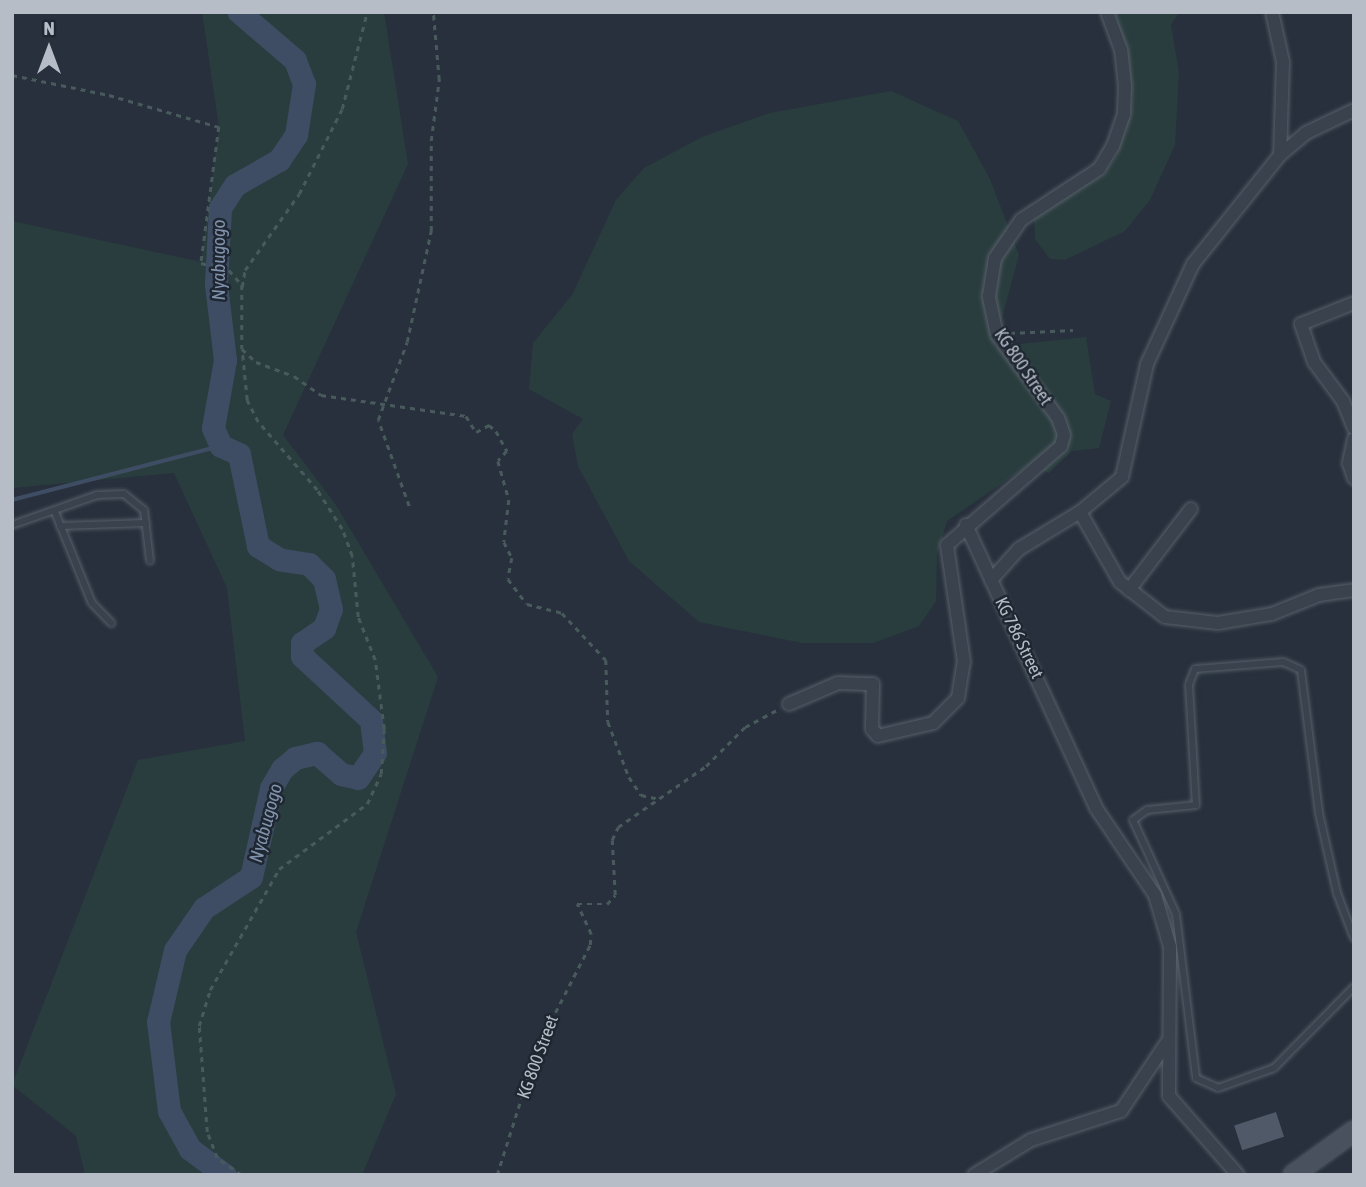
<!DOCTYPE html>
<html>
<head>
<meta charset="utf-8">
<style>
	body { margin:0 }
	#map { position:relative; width:1366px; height:1187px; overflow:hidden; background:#27303c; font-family:"Asap Condensed",sans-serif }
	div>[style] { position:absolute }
	.green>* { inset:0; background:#2a3d3e }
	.stream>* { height:3.5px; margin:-1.75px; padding:0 1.75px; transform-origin:1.75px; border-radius:1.75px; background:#3e4d63 }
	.river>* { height:23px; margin:-11.5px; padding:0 11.5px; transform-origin:11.5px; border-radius:11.5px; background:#3e4d63 }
	.building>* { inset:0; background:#505967; transform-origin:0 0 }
	.path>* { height:2.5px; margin-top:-1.25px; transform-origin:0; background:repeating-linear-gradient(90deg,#495a5c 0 5px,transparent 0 10px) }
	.roads { filter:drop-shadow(0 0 2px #58606a) drop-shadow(0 0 2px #58606a) }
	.lane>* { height:6px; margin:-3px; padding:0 3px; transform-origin:3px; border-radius:3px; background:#3a424d }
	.street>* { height:12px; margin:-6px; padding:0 6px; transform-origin:6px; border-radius:6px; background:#3a424d }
	.secondary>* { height:18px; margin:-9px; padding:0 9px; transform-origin:9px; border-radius:9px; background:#49515f }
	span { translate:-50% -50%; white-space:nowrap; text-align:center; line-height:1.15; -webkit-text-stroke:5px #1f2732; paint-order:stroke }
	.street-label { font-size:18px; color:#b6bdc7 }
	.water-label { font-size:19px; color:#8193ac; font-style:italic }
	.frame { position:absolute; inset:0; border:14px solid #b6bdc7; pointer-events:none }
	.north { position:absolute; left:14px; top:14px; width:70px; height:70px; -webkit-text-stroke:5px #1f2732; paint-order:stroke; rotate:0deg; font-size:19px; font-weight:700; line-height:28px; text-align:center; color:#b6bdc7 }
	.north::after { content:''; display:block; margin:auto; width:24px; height:32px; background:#b6bdc7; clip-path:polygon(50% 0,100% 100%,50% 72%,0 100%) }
</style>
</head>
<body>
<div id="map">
	<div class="green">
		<i style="clip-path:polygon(202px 12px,384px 12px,408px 164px,283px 435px,336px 505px,438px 677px,356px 932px,396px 1094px,362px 1175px,85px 1175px,76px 1136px,12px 1085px,138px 760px,245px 741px,227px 588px,174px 473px,12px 488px,12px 221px,201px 262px,219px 127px)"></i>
		<i style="clip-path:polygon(1115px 12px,1180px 12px,1171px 24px,1179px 73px,1175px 145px,1150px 200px,1125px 231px,1065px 260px,1050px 259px,1035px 239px,1034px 218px,1105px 173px,1117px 155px,1132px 99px)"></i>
		<i style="clip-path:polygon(891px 91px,958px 121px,990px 179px,1019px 255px,994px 347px,1086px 337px,1095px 394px,1111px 401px,1099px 448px,1072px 451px,1049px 473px,1029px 465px,947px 521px,937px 555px,936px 601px,919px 626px,873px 643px,802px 643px,699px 622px,629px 561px,578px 466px,572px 434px,583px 419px,529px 389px,533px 343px,572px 295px,616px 200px,644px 168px,702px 137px,770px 113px)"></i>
	</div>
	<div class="stream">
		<i style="left:12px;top:500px;width:216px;rotate:-14.5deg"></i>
	</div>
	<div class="river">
		<i style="left:225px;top:1175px;width:44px;rotate:-143.4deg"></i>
		<i style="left:190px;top:1149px;width:43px;rotate:-118.9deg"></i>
		<i style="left:169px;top:1111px;width:90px;rotate:-97deg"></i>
		<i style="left:158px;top:1022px;width:74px;rotate:-76.7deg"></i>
		<i style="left:175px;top:950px;width:51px;rotate:-55.4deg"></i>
		<i style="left:204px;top:908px;width:56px;rotate:-33.4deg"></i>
		<i style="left:251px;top:877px;width:91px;rotate:-77.3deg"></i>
		<i style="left:271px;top:788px;width:22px;rotate:-60deg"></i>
		<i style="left:282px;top:769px;width:17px;rotate:-40deg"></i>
		<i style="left:295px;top:758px;width:23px;rotate:-13deg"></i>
		<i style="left:317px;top:753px;width:32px;rotate:41deg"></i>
		<i style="left:341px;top:774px;width:17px;rotate:13deg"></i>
		<i style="left:358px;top:778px;width:30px;rotate:-56deg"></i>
		<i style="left:375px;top:753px;width:33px;rotate:-97deg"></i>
		<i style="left:371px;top:720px;width:94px;rotate:-137.2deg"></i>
		<i style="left:302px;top:656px;width:13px;rotate:-90deg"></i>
		<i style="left:302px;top:643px;width:27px;rotate:-34deg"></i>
		<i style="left:324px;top:628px;width:20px;rotate:-70deg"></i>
		<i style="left:331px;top:609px;width:31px;rotate:-103deg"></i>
		<i style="left:324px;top:579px;width:21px;rotate:-135deg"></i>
		<i style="left:309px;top:564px;width:30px;rotate:-171deg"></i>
		<i style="left:279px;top:559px;width:25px;rotate:-148deg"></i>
		<i style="left:258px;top:546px;width:94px;rotate:-101.7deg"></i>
		<i style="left:239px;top:454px;width:20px;rotate:-156deg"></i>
		<i style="left:221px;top:446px;width:20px;rotate:-114deg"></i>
		<i style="left:213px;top:428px;width:69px;rotate:-80deg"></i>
		<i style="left:225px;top:360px;width:77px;rotate:-96.8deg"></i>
		<i style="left:216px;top:284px;width:76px;rotate:-87deg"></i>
		<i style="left:220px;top:208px;width:27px;rotate:-57deg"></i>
		<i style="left:235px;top:185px;width:51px;rotate:-29.6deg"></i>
		<i style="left:279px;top:160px;width:30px;rotate:-56deg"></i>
		<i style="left:296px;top:135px;width:52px;rotate:-81.1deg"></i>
		<i style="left:304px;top:84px;width:26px;rotate:-111deg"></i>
		<i style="left:295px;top:60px;width:74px;rotate:-139.4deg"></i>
	</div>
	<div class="building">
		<i style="left:1276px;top:1112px;width:26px;height:44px;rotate:72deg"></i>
	</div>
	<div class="path">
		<i style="left:12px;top:75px;width:99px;rotate:11.7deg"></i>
		<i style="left:109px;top:95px;width:115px;rotate:16.2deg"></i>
		<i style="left:219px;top:127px;width:137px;rotate:97.5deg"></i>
		<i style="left:201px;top:263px;width:29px;rotate:14deg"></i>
		<i style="left:229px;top:270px;width:20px;rotate:49deg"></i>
		<i style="left:242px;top:285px;width:64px;rotate:90deg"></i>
		<i style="left:242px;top:349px;width:19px;rotate:43deg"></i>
		<i style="left:256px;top:362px;width:40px;rotate:20.2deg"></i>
		<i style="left:294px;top:376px;width:33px;rotate:35deg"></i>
		<i style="left:321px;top:395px;width:147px;rotate:8.2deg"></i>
		<i style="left:466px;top:416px;width:19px;rotate:58deg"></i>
		<i style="left:476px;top:432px;width:15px;rotate:-28deg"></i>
		<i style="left:489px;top:425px;width:9px;rotate:41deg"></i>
		<i style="left:496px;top:431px;width:23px;rotate:61deg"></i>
		<i style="left:507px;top:451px;width:13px;rotate:132deg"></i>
		<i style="left:498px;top:461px;width:41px;rotate:74.2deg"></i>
		<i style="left:509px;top:500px;width:42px;rotate:96.8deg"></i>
		<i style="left:504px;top:542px;width:18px;rotate:63deg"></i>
		<i style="left:512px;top:558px;width:21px;rotate:101deg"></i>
		<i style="left:508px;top:579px;width:31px;rotate:53deg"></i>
		<i style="left:527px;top:604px;width:36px;rotate:14deg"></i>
		<i style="left:562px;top:613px;width:64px;rotate:46.9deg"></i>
		<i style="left:606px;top:660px;width:62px;rotate:88.2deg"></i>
		<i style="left:608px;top:722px;width:59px;rotate:69.1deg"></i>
		<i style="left:629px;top:777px;width:22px;rotate:56deg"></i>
		<i style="left:641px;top:795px;width:19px;rotate:12deg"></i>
		<i style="left:242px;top:287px;width:17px;rotate:-80deg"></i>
		<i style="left:245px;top:270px;width:93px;rotate:-54.6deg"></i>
		<i style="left:299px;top:194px;width:95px;rotate:-63.2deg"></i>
		<i style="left:342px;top:109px;width:100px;rotate:-75.5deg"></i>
		<i style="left:1010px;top:333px;width:63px;rotate:-2.7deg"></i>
		<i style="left:409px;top:506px;width:91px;rotate:-109.8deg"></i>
		<i style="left:378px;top:420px;width:83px;rotate:-69.6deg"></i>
		<i style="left:407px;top:342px;width:114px;rotate:-77.8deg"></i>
		<i style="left:431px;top:231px;width:90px;rotate:-90deg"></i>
		<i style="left:431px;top:141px;width:62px;rotate:-82.5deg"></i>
		<i style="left:439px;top:80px;width:68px;rotate:-95deg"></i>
		<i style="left:241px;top:1175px;width:29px;rotate:-145deg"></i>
		<i style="left:217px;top:1158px;width:28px;rotate:-111deg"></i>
		<i style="left:207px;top:1132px;width:106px;rotate:-94.3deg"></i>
		<i style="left:199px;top:1026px;width:38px;rotate:-73deg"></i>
		<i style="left:210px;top:990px;width:139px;rotate:-60.3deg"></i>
		<i style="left:279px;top:869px;width:109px;rotate:-36.5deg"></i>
		<i style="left:367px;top:804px;width:33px;rotate:-65deg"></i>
		<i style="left:381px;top:774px;width:45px;rotate:-86.2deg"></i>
		<i style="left:384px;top:729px;width:70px;rotate:-97.4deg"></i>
		<i style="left:375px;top:660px;width:46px;rotate:-111.6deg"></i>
		<i style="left:358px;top:617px;width:61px;rotate:-95.6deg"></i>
		<i style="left:352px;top:556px;width:29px;rotate:-110deg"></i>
		<i style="left:342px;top:529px;width:46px;rotate:-122.7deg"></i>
		<i style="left:317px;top:490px;width:90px;rotate:-130.9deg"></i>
		<i style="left:258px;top:422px;width:25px;rotate:-117deg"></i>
		<i style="left:247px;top:400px;width:49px;rotate:-95.8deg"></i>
		<i style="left:497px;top:1175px;width:133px;rotate:-72.5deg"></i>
		<i style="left:537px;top:1048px;width:116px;rotate:-62.8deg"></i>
		<i style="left:590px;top:945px;width:11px;rotate:-85deg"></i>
		<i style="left:591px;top:934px;width:33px;rotate:-115deg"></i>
		<i style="left:577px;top:904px;width:30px"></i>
		<i style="left:607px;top:904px;width:12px;rotate:-48deg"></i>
		<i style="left:615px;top:895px;width:55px;rotate:-93.1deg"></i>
		<i style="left:612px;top:840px;width:14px;rotate:-65deg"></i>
		<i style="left:618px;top:827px;width:107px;rotate:-34.7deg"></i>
		<i style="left:706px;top:766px;width:55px;rotate:-45deg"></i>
		<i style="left:745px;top:727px;width:40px;rotate:-28deg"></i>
	</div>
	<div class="roads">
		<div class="lane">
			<i style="left:55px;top:512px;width:98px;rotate:67.9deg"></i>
			<i style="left:92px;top:603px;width:28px;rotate:46deg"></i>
			<i style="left:12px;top:525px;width:90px;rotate:-19.4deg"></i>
			<i style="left:97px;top:495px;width:27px;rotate:-2deg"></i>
			<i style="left:124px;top:494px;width:26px;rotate:39deg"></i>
			<i style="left:144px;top:510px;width:51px;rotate:83.3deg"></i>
			<i style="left:60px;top:526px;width:86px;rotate:-2deg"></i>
			<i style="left:1354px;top:938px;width:48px;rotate:-110.7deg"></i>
			<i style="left:1337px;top:893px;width:82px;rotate:-102.7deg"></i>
			<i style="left:1319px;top:813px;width:144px;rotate:-97.2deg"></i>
			<i style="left:1301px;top:670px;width:20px;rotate:-156deg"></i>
			<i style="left:1283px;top:662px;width:88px;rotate:175.5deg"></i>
			<i style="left:1195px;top:669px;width:17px;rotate:111deg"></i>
			<i style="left:1189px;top:685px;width:120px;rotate:86.7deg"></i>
			<i style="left:1196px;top:805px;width:49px;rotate:174.2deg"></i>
			<i style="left:1147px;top:810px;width:17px;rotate:144deg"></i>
			<i style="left:1133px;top:820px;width:103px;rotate:65.4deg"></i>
			<i style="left:1176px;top:914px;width:165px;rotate:83deg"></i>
			<i style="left:1196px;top:1078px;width:24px;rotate:24deg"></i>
			<i style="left:1218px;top:1088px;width:59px;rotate:-19.7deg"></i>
			<i style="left:1274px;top:1068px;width:114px;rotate:-45.4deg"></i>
		</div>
		<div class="street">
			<i style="left:1272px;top:12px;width:51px;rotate:77.6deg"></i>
			<i style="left:1283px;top:62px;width:93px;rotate:91.8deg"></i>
			<i style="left:1354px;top:303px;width:57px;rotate:158.4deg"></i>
			<i style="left:1301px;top:324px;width:40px;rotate:71.1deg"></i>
			<i style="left:1314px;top:362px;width:49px;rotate:53.4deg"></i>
			<i style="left:1343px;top:401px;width:29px;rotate:68deg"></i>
			<i style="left:1354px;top:439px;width:25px;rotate:102deg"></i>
			<i style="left:1349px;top:463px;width:16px;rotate:72deg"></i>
			<i style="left:1080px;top:512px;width:81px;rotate:60.3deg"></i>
			<i style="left:1120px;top:582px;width:57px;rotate:37.9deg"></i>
			<i style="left:1165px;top:617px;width:53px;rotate:6.5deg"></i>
			<i style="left:1218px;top:623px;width:55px;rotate:-9.5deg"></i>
			<i style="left:1272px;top:614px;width:51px;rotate:-22deg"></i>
			<i style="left:1319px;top:595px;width:35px;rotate:-8deg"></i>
			<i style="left:966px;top:525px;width:311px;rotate:65.3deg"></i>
			<i style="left:1096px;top:808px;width:105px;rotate:55.9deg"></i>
			<i style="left:1155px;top:895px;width:54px;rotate:73.9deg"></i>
			<i style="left:1170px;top:947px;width:149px;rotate:90.4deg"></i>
			<i style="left:1169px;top:1096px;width:105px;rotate:48.9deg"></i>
			<i style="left:991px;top:580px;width:42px;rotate:-47.9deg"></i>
			<i style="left:1019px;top:549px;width:71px;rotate:-31.2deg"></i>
			<i style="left:1080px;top:512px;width:55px;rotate:-39.8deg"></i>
			<i style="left:1122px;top:477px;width:116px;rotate:-77.5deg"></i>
			<i style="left:1147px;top:364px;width:110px;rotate:-65.3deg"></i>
			<i style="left:1193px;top:264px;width:139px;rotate:-51.4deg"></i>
			<i style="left:1280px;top:155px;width:34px;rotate:-40deg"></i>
			<i style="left:1306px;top:133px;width:53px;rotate:-25.6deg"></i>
			<i style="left:1129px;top:590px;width:102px;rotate:-52.6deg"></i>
			<i style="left:789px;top:704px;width:53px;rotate:-23.2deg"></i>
			<i style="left:838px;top:683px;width:35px;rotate:2deg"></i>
			<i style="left:873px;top:684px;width:45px;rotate:91.3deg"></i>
			<i style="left:872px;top:729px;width:9px;rotate:49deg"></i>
			<i style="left:878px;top:736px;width:57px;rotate:-13.3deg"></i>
			<i style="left:933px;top:723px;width:35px;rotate:-45deg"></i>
			<i style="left:958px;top:698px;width:36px;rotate:-81deg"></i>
			<i style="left:964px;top:662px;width:118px;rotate:-98.3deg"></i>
			<i style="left:947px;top:545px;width:151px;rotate:-41deg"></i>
			<i style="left:1061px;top:446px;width:11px;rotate:-75deg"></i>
			<i style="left:1064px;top:435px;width:18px;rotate:-109deg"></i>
			<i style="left:1058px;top:418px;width:103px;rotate:-126.3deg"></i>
			<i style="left:997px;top:335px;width:40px;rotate:-102deg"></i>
			<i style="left:989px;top:296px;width:38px;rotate:-81deg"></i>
			<i style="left:995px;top:258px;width:46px;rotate:-55.6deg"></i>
			<i style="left:1021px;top:220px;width:93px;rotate:-33.2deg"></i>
			<i style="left:1099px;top:169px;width:27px;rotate:-59deg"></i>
			<i style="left:1113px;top:146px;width:34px;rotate:-71deg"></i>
			<i style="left:1124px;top:114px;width:28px;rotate:-88deg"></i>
			<i style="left:1125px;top:86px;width:36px;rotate:-96deg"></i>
			<i style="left:1121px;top:50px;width:40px;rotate:-110.2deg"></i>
			<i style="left:974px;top:1175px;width:67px;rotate:-31.6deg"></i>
			<i style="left:1031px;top:1140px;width:95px;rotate:-17.9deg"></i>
			<i style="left:1121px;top:1111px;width:83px;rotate:-56.3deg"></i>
		</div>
		<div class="secondary">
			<i style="left:1293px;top:1175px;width:75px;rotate:-35.8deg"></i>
		</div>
	</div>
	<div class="street-label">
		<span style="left:1023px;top:367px;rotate:56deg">KG 800 Street</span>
		<span style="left:1019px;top:638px;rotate:64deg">KG 786 Street</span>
		<span style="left:538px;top:1057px;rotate:-70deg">KG 800 Street</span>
	</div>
	<div class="water-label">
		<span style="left:219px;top:260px;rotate:-90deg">Nyabugogo</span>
		<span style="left:266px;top:823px;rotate:-75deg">Nyabugogo</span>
	</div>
	<div class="frame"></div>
	<div class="north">N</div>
</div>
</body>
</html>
